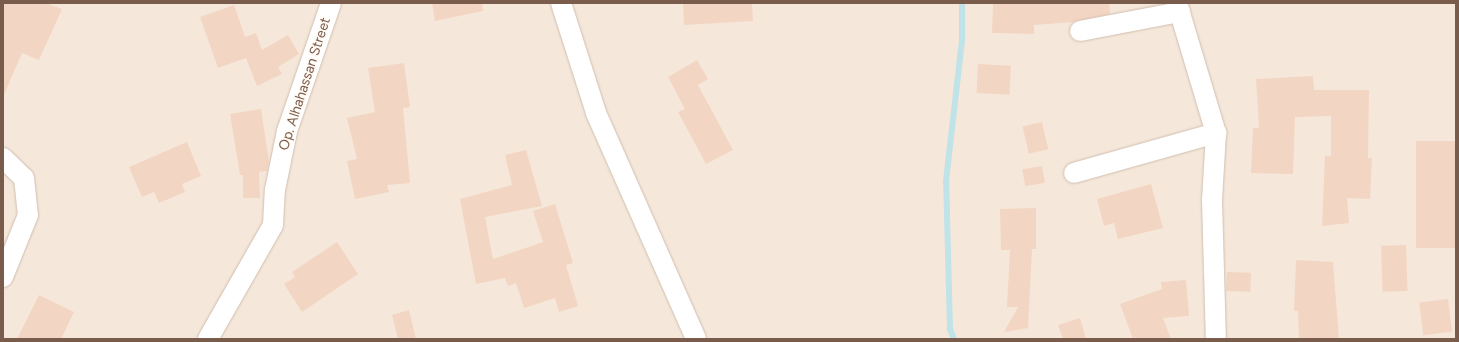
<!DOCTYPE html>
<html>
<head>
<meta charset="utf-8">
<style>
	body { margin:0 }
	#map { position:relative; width:1459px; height:342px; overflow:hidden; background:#fdf6ec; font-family:Figtree,sans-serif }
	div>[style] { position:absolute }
	.residential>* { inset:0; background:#f5e8da; transform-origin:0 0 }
	.stream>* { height:6px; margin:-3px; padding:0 3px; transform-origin:3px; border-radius:3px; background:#bfe3e8 }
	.building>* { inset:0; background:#f3d5c3; transform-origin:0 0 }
	.roads { filter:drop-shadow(0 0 1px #d1beb0) drop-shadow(0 0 1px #d1beb0) }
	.minor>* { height:20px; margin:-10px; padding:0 10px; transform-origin:10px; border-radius:10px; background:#fff }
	span { translate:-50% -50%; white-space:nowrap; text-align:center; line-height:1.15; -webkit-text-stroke:3px #fffaf3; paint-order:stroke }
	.street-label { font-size:14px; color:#7a5c4d }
	.frame { position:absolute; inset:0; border:4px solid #7a5c4d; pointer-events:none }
</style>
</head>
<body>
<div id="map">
	<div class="residential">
		<i style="left:3px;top:3px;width:1453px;height:336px"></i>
	</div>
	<div class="stream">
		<i style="left:954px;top:339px;width:11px;rotate:-112deg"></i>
		<i style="left:950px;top:329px;width:148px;rotate:-91.5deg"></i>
		<i style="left:946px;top:181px;width:142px;rotate:-83.5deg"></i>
		<i style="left:962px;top:40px;width:37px;rotate:-90deg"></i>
	</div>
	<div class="building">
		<i style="clip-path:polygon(3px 3px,46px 3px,62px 9px,39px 60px,22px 53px,3px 97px)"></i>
		<i style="clip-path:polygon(432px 3px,482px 3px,483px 11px,435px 21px)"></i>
		<i style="clip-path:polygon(683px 3px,752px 3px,753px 21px,684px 25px)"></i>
		<i style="clip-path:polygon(993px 3px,1109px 3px,1110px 14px,1074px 22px,1034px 25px,1034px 34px,992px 33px)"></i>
		<i style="clip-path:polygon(234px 5px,245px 37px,256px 33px,262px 50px,288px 35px,299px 54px,278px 67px,282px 74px,257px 86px,246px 58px,218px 68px,200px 17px)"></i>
		<i style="clip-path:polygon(697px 60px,708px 79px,698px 85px,733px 150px,706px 164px,678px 112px,685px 109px,668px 77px)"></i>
		<i style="clip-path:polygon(404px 63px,410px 107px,403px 108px,410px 183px,387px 185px,389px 192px,355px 199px,347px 161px,357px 159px,347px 118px,375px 112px,368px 68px)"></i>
		<i style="left:978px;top:64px;width:33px;height:29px;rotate:3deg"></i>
		<i style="clip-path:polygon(1313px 76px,1314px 90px,1369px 90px,1368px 158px,1372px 158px,1370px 199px,1347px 198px,1349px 223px,1322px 226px,1325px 156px,1331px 156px,1331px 116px,1295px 117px,1293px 174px,1251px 173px,1253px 128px,1259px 128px,1256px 79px)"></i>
		<i style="clip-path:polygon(261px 109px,269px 161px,267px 171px,259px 172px,260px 198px,243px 198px,243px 175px,240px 175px,230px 114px)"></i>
		<i style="left:1042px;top:122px;width:28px;height:20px;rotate:77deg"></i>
		<i style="left:1416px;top:141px;width:40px;height:107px"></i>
		<i style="clip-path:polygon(187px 142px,201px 176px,182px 184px,185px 192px,159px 203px,154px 192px,142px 197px,129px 167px)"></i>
		<i style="clip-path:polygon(526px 150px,542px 206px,485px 217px,493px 259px,543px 242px,533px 211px,555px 204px,573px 263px,566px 265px,578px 306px,559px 312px,555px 298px,524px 308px,516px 283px,508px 286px,505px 278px,476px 284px,460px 199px,512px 185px,505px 155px)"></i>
		<i style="left:1042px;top:166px;width:17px;height:20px;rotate:80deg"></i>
		<i style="clip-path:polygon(1151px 184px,1163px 228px,1118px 239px,1114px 223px,1104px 226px,1097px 199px)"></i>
		<i style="clip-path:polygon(1036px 208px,1036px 249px,1032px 249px,1028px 328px,1004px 332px,1018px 307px,1007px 307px,1010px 250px,1001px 250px,1000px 209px)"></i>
		<i style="clip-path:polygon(337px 242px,358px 274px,302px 312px,284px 284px,295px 277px,292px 272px)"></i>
		<i style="left:1406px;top:245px;width:46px;height:25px;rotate:88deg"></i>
		<i style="clip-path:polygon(1296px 260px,1333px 262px,1339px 339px,1299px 339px,1298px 311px,1294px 311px)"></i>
		<i style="left:1227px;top:272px;width:24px;height:19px;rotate:2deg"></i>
		<i style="clip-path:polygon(1186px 280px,1189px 316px,1163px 318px,1171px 339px,1133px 339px,1120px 304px,1162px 289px,1161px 282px)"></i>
		<i style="clip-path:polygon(39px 295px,74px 312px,61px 339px,17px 339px)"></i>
		<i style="left:1448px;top:299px;width:33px;height:29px;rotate:83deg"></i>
		<i style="clip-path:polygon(409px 310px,416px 339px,398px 339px,392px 315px)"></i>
		<i style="clip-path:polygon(1080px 318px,1086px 339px,1063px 339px,1058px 325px)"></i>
	</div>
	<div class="roads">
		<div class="minor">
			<i style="left:561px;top:3px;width:115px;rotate:72.3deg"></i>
			<i style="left:596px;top:113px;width:247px;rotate:66.1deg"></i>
			<i style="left:1177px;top:3px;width:136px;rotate:73.3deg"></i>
			<i style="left:1216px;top:133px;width:67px;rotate:93.4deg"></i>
			<i style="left:1212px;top:200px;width:139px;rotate:88.4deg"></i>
			<i style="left:1080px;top:31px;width:102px;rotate:-10.8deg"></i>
			<i style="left:3px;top:158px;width:29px;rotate:44deg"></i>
			<i style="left:24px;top:178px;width:37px;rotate:84deg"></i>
			<i style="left:28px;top:215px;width:67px;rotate:112deg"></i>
			<i style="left:1074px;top:173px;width:148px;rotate:-15.7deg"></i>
			<i style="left:208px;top:339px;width:131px;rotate:-60.3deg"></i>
			<i style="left:273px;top:225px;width:35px;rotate:-87deg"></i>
			<i style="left:275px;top:190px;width:60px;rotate:-78.5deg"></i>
			<i style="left:287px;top:131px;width:135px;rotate:-71deg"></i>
		</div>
	</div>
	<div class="street-label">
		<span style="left:305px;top:84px;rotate:-72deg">Op. Alhahassan Street</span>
	</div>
	<div class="frame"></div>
</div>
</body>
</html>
